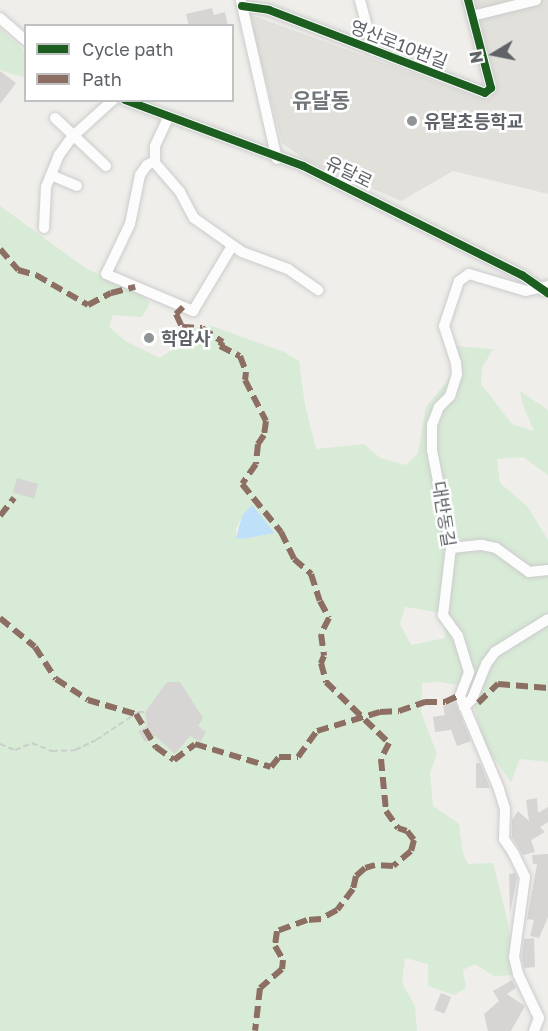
<!DOCTYPE html>
<html>
<head>
<meta charset="utf-8">
<style>
	body { margin:0 }
	#map { position:relative; width:548px; height:1031px; overflow:hidden; background:#efeeea; font-family:"Golos Text","Noto Sans KR",sans-serif }
	div>[style] { position:absolute }
	.education>* { inset:0; background:#e2e0da }
	.green>* { inset:0; background:#d8ebd6 }
	.water>* { inset:0; background:#bfe0f9 }
	.building>* { inset:0; background:#d6d5d3; transform-origin:0 0 }
	.path>* { height:1.5px; margin-top:-0.75px; transform-origin:0; background:repeating-linear-gradient(90deg,#cacfcc 0 6px,transparent 0 9px) }
	.roads { filter:drop-shadow(0 0 2px #cbcccc) drop-shadow(0 0 2px #cbcccc) }
	.minor>* { height:10px; margin:-5px; padding:0 5px; transform-origin:5px; border-radius:5px; background:#fdfcfc }
	.quiet>* { height:6px; margin-top:-3px; transform-origin:0; background:repeating-linear-gradient(90deg,#8d6e63 0 12px,transparent 0 18px) }
	.cycleway>* { height:8px; margin:-4px; padding:0 4px; transform-origin:4px; border-radius:4px; background:#1b5e20 }
	.dots>* { width:16px; height:16px; translate:-50% -50%; box-sizing:border-box; border:3px solid #fff; border-radius:50% }
	span { translate:-50% -50%; white-space:nowrap; text-align:center; line-height:1.15; -webkit-text-stroke:5px #fff; paint-order:stroke }
	.street-label { font-size:18px; color:#5f6368 }
	.poi-label { font-size:18px; color:#5f6368; font-weight:700 }
	.left { translate:0 -50%; text-align:left }
	.quarter-label { font-size:21px; color:#70757a; font-weight:700 }
	.legend { position:absolute; left:24px; top:24px; width:210px; height:78px; box-sizing:border-box; background:#fff; border:2px solid #bfc1c3; margin:0; padding:8px 10px; list-style:none; font-size:18px; color:#5f6368 }
	.legend li { display:flex; align-items:center; gap:12px; height:30px }
	.legend b { width:30px; border:2px solid #bfc1c3 }
	.north { position:absolute; left:464px; top:24px; width:60px; height:60px; -webkit-text-stroke:4px #fff; paint-order:stroke; rotate:260deg; font-size:16px; font-weight:700; line-height:24px; text-align:center; color:#5f6368 }
	.north::after { content:''; display:block; margin:auto; width:21px; height:27px; background:#5f6368; clip-path:polygon(50% 0,100% 100%,50% 72%,0 100%) }
</style>
</head>
<body>
<div id="map">
	<div class="education">
		<i style="clip-path:polygon(474px 0,548px 0,548px 194px,453px 171px,401px 201px,306px 160px,282px 143px,252px 28px,251px 15px,486px 100px,491px 98px,497px 86px)"></i>
	</div>
	<div class="green">
		<i style="clip-path:polygon(0 28px,25px 52px,25px 76px,23px 77px,0 70px)"></i>
		<i style="clip-path:polygon(evenodd,0 206px,87px 269px,138px 291px,150px 303px,142px 317px,113px 315px,109px 327px,127px 342px,160px 358px,179px 345px,193px 328px,212px 326px,284px 352px,299px 361px,305px 405px,316px 449px,364px 444px,380px 458px,406px 465px,418px 453px,426px 407px,454px 373px,454px 346px,493px 349px,482px 368px,481px 384px,512px 424px,534px 431px,522px 403px,520px 391px,548px 410px,548px 475px,523px 457px,497px 459px,500px 483px,527px 506px,548px 540px,548px 762px,520px 759px,511px 782px,482px 742px,471px 687px,440px 682px,422px 683px,421px 712px,437px 754px,430px 773px,433px 806px,459px 824px,463px 854px,468px 864px,493px 863px,506px 914px,517px 975px,494px 976px,475px 964px,463px 970px,466px 988px,454px 995px,428px 986px,428px 964px,405px 958px,402px 983px,415px 1006px,417px 1031px,0 1031px,0 206px,252px 506px,275px 532px,275px 533px,243px 539px,236px 538px,236px 529px,242px 516px,252px 506px,0 206px,405px 607px,443px 613px,445px 638px,411px 645px,400px 624px,405px 607px)"></i>
	</div>
	<div class="water">
		<i style="clip-path:polygon(252px 505px,275px 533px,243px 539px,236px 538px,242px 516px)"></i>
	</div>
	<div class="building">
		<i style="clip-path:polygon(212px 8px,214px 15px,225px 12px,228px 26px,189px 26px,186px 14px)"></i>
		<i style="clip-path:polygon(0 71px,16px 83px,0 104px)"></i>
		<i style="left:17px;top:478px;width:22px;height:15px;rotate:16deg"></i>
		<i style="clip-path:polygon(167px 682px,180px 682px,203px 718px,198px 726px,206px 732px,200px 742px,190px 736px,175px 754px,155px 736px,145px 742px,138px 731px,147px 726px,145px 712px)"></i>
		<i style="clip-path:polygon(455px 702px,471px 741px,457px 746px,451px 730px,435px 732px,433px 717px,445px 715px,443px 706px)"></i>
		<i style="clip-path:polygon(476px 763px,480px 763px,490px 788px,476px 788px)"></i>
		<i style="clip-path:polygon(537px 798px,538px 813px,548px 807px,548px 822px,540px 827px,545px 832px,531px 840px,535px 852px,523px 855px,512px 837px,512px 820px,518px 811px,529px 821px,526px 800px)"></i>
		<i style="clip-path:polygon(548px 854px,548px 917px,539px 938px,530px 936px,534px 920px,527px 919px,537px 864px,533px 864px,532px 855px)"></i>
		<i style="clip-path:polygon(515px 873px,517px 878px,510px 913px,509px 874px)"></i>
		<i style="clip-path:polygon(534px 938px,535px 967px,524px 968px,522px 957px,524px 939px)"></i>
		<i style="clip-path:polygon(512px 980px,516px 988px,507px 994px,525px 1006px,511px 1031px,488px 1031px,484px 1014px,499px 1001px,493px 991px)"></i>
		<i style="left:441px;top:993px;width:11px;height:18px;rotate:22deg"></i>
	</div>
	<div class="path">
		<i style="left:0;top:744px;width:16px;rotate:22deg"></i>
		<i style="left:15px;top:750px;width:18px;rotate:-22deg"></i>
		<i style="left:32px;top:743px;width:22px;rotate:22deg"></i>
		<i style="left:52px;top:751px;width:23px;rotate:-2deg"></i>
		<i style="left:75px;top:750px;width:23px;rotate:-25deg"></i>
		<i style="left:96px;top:740px;width:50px;rotate:-33.7deg"></i>
		<i style="left:138px;top:712px;width:7px"></i>
	</div>
	<div class="roads">
		<div class="minor">
			<i style="left:360px;top:0;width:52px;rotate:75.4deg"></i>
			<i style="left:241px;top:1px;width:162px;rotate:77.2deg"></i>
			<i style="left:242px;top:6px;width:27px;rotate:8deg"></i>
			<i style="left:269px;top:10px;width:231px;rotate:21deg"></i>
			<i style="left:485px;top:93px;width:8px;rotate:-40deg"></i>
			<i style="left:491px;top:88px;width:91px;rotate:-104.6deg"></i>
			<i style="left:472px;top:16px;width:66px;rotate:-14deg"></i>
			<i style="left:0;top:18px;width:35px;rotate:41deg"></i>
			<i style="left:125px;top:100px;width:190px;rotate:20.3deg"></i>
			<i style="left:303px;top:166px;width:245px;rotate:26.5deg"></i>
			<i style="left:522px;top:275px;width:27px;rotate:36deg"></i>
			<i style="left:55px;top:118px;width:70px;rotate:43.3deg"></i>
			<i style="left:168px;top:118px;width:31px;rotate:115deg"></i>
			<i style="left:155px;top:146px;width:17px;rotate:90deg"></i>
			<i style="left:155px;top:163px;width:38px;rotate:49deg"></i>
			<i style="left:180px;top:192px;width:30px;rotate:62deg"></i>
			<i style="left:194px;top:218px;width:59px;rotate:35.3deg"></i>
			<i style="left:242px;top:252px;width:49px;rotate:20.3deg"></i>
			<i style="left:288px;top:269px;width:37px;rotate:35deg"></i>
			<i style="left:155px;top:161px;width:9px;rotate:153deg"></i>
			<i style="left:147px;top:165px;width:12px;rotate:125deg"></i>
			<i style="left:140px;top:175px;width:50px;rotate:101.5deg"></i>
			<i style="left:130px;top:224px;width:55px;rotate:115.6deg"></i>
			<i style="left:106px;top:274px;width:95px;rotate:23deg"></i>
			<i style="left:193px;top:311px;width:76px;rotate:-59deg"></i>
			<i style="left:51px;top:175px;width:28px;rotate:23deg"></i>
			<i style="left:44px;top:228px;width:41px;rotate:-87.2deg"></i>
			<i style="left:46px;top:187px;width:35px;rotate:-68deg"></i>
			<i style="left:59px;top:155px;width:22px;rotate:-54deg"></i>
			<i style="left:72px;top:137px;width:55px;rotate:-42.1deg"></i>
			<i style="left:451px;top:548px;width:31px;rotate:-6deg"></i>
			<i style="left:482px;top:545px;width:14px;rotate:12deg"></i>
			<i style="left:496px;top:548px;width:41px;rotate:36deg"></i>
			<i style="left:529px;top:572px;width:19px;rotate:-6deg"></i>
			<i style="left:464px;top:707px;width:11px;rotate:-45deg"></i>
			<i style="left:472px;top:699px;width:38px;rotate:-68deg"></i>
			<i style="left:486px;top:664px;width:15px;rotate:-53deg"></i>
			<i style="left:495px;top:652px;width:62px;rotate:-31.9deg"></i>
			<i style="left:534px;top:1031px;width:14px;rotate:-69deg"></i>
			<i style="left:539px;top:1018px;width:49px;rotate:-115.5deg"></i>
			<i style="left:518px;top:974px;width:17px;rotate:-103deg"></i>
			<i style="left:514px;top:957px;width:81px;rotate:-82.2deg"></i>
			<i style="left:525px;top:877px;width:25px;rotate:-116deg"></i>
			<i style="left:514px;top:854px;width:18px;rotate:-124deg"></i>
			<i style="left:504px;top:839px;width:30px;rotate:-88deg"></i>
			<i style="left:505px;top:809px;width:21px;rotate:-107deg"></i>
			<i style="left:499px;top:789px;width:101px;rotate:-112.8deg"></i>
			<i style="left:460px;top:696px;width:26px;rotate:-69deg"></i>
			<i style="left:469px;top:672px;width:38px;rotate:-107deg"></i>
			<i style="left:458px;top:636px;width:26px;rotate:-126deg"></i>
			<i style="left:443px;top:615px;width:67px;rotate:-83.2deg"></i>
			<i style="left:451px;top:548px;width:100px;rotate:-101deg"></i>
			<i style="left:432px;top:450px;width:25px;rotate:-90deg"></i>
			<i style="left:432px;top:425px;width:19px;rotate:-69deg"></i>
			<i style="left:439px;top:407px;width:16px;rotate:-45deg"></i>
			<i style="left:450px;top:396px;width:23px;rotate:-72deg"></i>
			<i style="left:457px;top:374px;width:11px;rotate:-95deg"></i>
			<i style="left:456px;top:363px;width:39px;rotate:-108deg"></i>
			<i style="left:444px;top:326px;width:47px;rotate:-71.6deg"></i>
			<i style="left:459px;top:281px;width:12px;rotate:-35deg"></i>
			<i style="left:469px;top:274px;width:59px;rotate:16.6deg"></i>
			<i style="left:526px;top:291px;width:23px;rotate:-13deg"></i>
		</div>
	</div>
	<div class="quiet">
		<i style="left:0;top:249px;width:28px;rotate:49deg"></i>
		<i style="left:18px;top:270px;width:19px;rotate:16deg"></i>
		<i style="left:36px;top:275px;width:60px;rotate:30deg"></i>
		<i style="left:88px;top:305px;width:26px;rotate:-28deg"></i>
		<i style="left:111px;top:293px;width:25px;rotate:-14deg"></i>
		<i style="left:183px;top:307px;width:10px;rotate:135deg"></i>
		<i style="left:176px;top:314px;width:14px;rotate:65deg"></i>
		<i style="left:182px;top:327px;width:20px;rotate:3deg"></i>
		<i style="left:202px;top:328px;width:25px;rotate:34deg"></i>
		<i style="left:223px;top:342px;width:5px;rotate:127deg"></i>
		<i style="left:220px;top:346px;width:22px;rotate:27deg"></i>
		<i style="left:240px;top:356px;width:17px;rotate:69deg"></i>
		<i style="left:246px;top:372px;width:8px;rotate:97deg"></i>
		<i style="left:245px;top:380px;width:46px;rotate:62.9deg"></i>
		<i style="left:266px;top:421px;width:14px;rotate:98deg"></i>
		<i style="left:264px;top:435px;width:11px;rotate:124deg"></i>
		<i style="left:258px;top:444px;width:20px;rotate:96deg"></i>
		<i style="left:256px;top:464px;width:24px;rotate:125deg"></i>
		<i style="left:242px;top:484px;width:62px;rotate:50.9deg"></i>
		<i style="left:281px;top:532px;width:30px;rotate:64deg"></i>
		<i style="left:294px;top:559px;width:23px;rotate:41deg"></i>
		<i style="left:311px;top:574px;width:28px;rotate:72deg"></i>
		<i style="left:320px;top:601px;width:19px;rotate:62deg"></i>
		<i style="left:329px;top:618px;width:18px;rotate:117deg"></i>
		<i style="left:321px;top:634px;width:22px;rotate:82deg"></i>
		<i style="left:324px;top:656px;width:8px;rotate:113deg"></i>
		<i style="left:321px;top:663px;width:20px;rotate:75deg"></i>
		<i style="left:326px;top:682px;width:88px;rotate:44.1deg"></i>
		<i style="left:389px;top:743px;width:18px;rotate:117deg"></i>
		<i style="left:381px;top:759px;width:52px;rotate:84.5deg"></i>
		<i style="left:386px;top:811px;width:21px;rotate:55deg"></i>
		<i style="left:398px;top:828px;width:9px;rotate:18deg"></i>
		<i style="left:407px;top:831px;width:11px;rotate:52deg"></i>
		<i style="left:414px;top:840px;width:11px;rotate:105deg"></i>
		<i style="left:411px;top:851px;width:23px;rotate:140deg"></i>
		<i style="left:393px;top:866px;width:18px;rotate:-177deg"></i>
		<i style="left:375px;top:865px;width:10px;rotate:163deg"></i>
		<i style="left:365px;top:868px;width:12px;rotate:138deg"></i>
		<i style="left:356px;top:876px;width:13px;rotate:103deg"></i>
		<i style="left:353px;top:889px;width:26px;rotate:127deg"></i>
		<i style="left:337px;top:910px;width:18px;rotate:151deg"></i>
		<i style="left:321px;top:919px;width:14px;rotate:176deg"></i>
		<i style="left:307px;top:920px;width:32px;rotate:160deg"></i>
		<i style="left:277px;top:931px;width:15px;rotate:98deg"></i>
		<i style="left:275px;top:946px;width:16px;rotate:60deg"></i>
		<i style="left:283px;top:960px;width:9px;rotate:96deg"></i>
		<i style="left:282px;top:969px;width:29px;rotate:139deg"></i>
		<i style="left:260px;top:988px;width:43px;rotate:96.6deg"></i>
		<i style="left:0;top:516px;width:23px;rotate:-52deg"></i>
		<i style="left:0;top:618px;width:45px;rotate:39.6deg"></i>
		<i style="left:35px;top:647px;width:38px;rotate:57deg"></i>
		<i style="left:56px;top:679px;width:38px;rotate:33deg"></i>
		<i style="left:88px;top:700px;width:50px;rotate:16.3deg"></i>
		<i style="left:136px;top:714px;width:39px;rotate:59deg"></i>
		<i style="left:156px;top:747px;width:22px;rotate:36deg"></i>
		<i style="left:174px;top:760px;width:26px;rotate:-37deg"></i>
		<i style="left:195px;top:744px;width:79px;rotate:16.8deg"></i>
		<i style="left:271px;top:767px;width:13px;rotate:-51deg"></i>
		<i style="left:279px;top:757px;width:19px"></i>
		<i style="left:298px;top:757px;width:32px;rotate:-54deg"></i>
		<i style="left:317px;top:731px;width:66px;rotate:-16.8deg"></i>
		<i style="left:380px;top:712px;width:19px;rotate:-3deg"></i>
		<i style="left:399px;top:711px;width:28px;rotate:-19deg"></i>
		<i style="left:425px;top:702px;width:20px"></i>
		<i style="left:445px;top:702px;width:17px;rotate:-25deg"></i>
		<i style="left:478px;top:703px;width:28px;rotate:-44deg"></i>
		<i style="left:498px;top:684px;width:50px;rotate:4.6deg"></i>
	</div>
	<div class="cycleway">
		<i style="left:242px;top:6px;width:27px;rotate:8deg"></i>
		<i style="left:269px;top:10px;width:231px;rotate:21deg"></i>
		<i style="left:485px;top:93px;width:8px;rotate:-40deg"></i>
		<i style="left:491px;top:88px;width:91px;rotate:-104.6deg"></i>
		<i style="left:125px;top:100px;width:190px;rotate:20.3deg"></i>
		<i style="left:303px;top:166px;width:245px;rotate:26.5deg"></i>
		<i style="left:522px;top:275px;width:32px;rotate:35deg"></i>
	</div>
	<div class="dots">
		<i style="left:412px;top:121px;background:#919496"></i>
		<i style="left:149px;top:338px;background:#919496"></i>
	</div>
	<div class="street-label">
		<span style="left:399px;top:44px;rotate:21deg">영산로10번길</span>
		<span style="left:349px;top:172px;rotate:26deg">유달로</span>
		<span style="left:444px;top:514px;rotate:81deg">대반동길</span>
	</div>
	<div class="poi-label">
		<span class="left" style="left:424px;top:121px">유달초등학교</span>
		<span class="left" style="left:161px;top:338px">학암사</span>
	</div>
	<div class="quarter-label">
		<span style="left:321px;top:100px">유달동</span>
	</div>
	<ul class="legend">
	<li><b style="height:8px;background:#1b5e20"></b>Cycle path</li>
	<li><b style="height:8px;background:#8d6e63"></b>Path</li>
	</ul>
	<div class="north">N</div>
</div>
</body>
</html>
